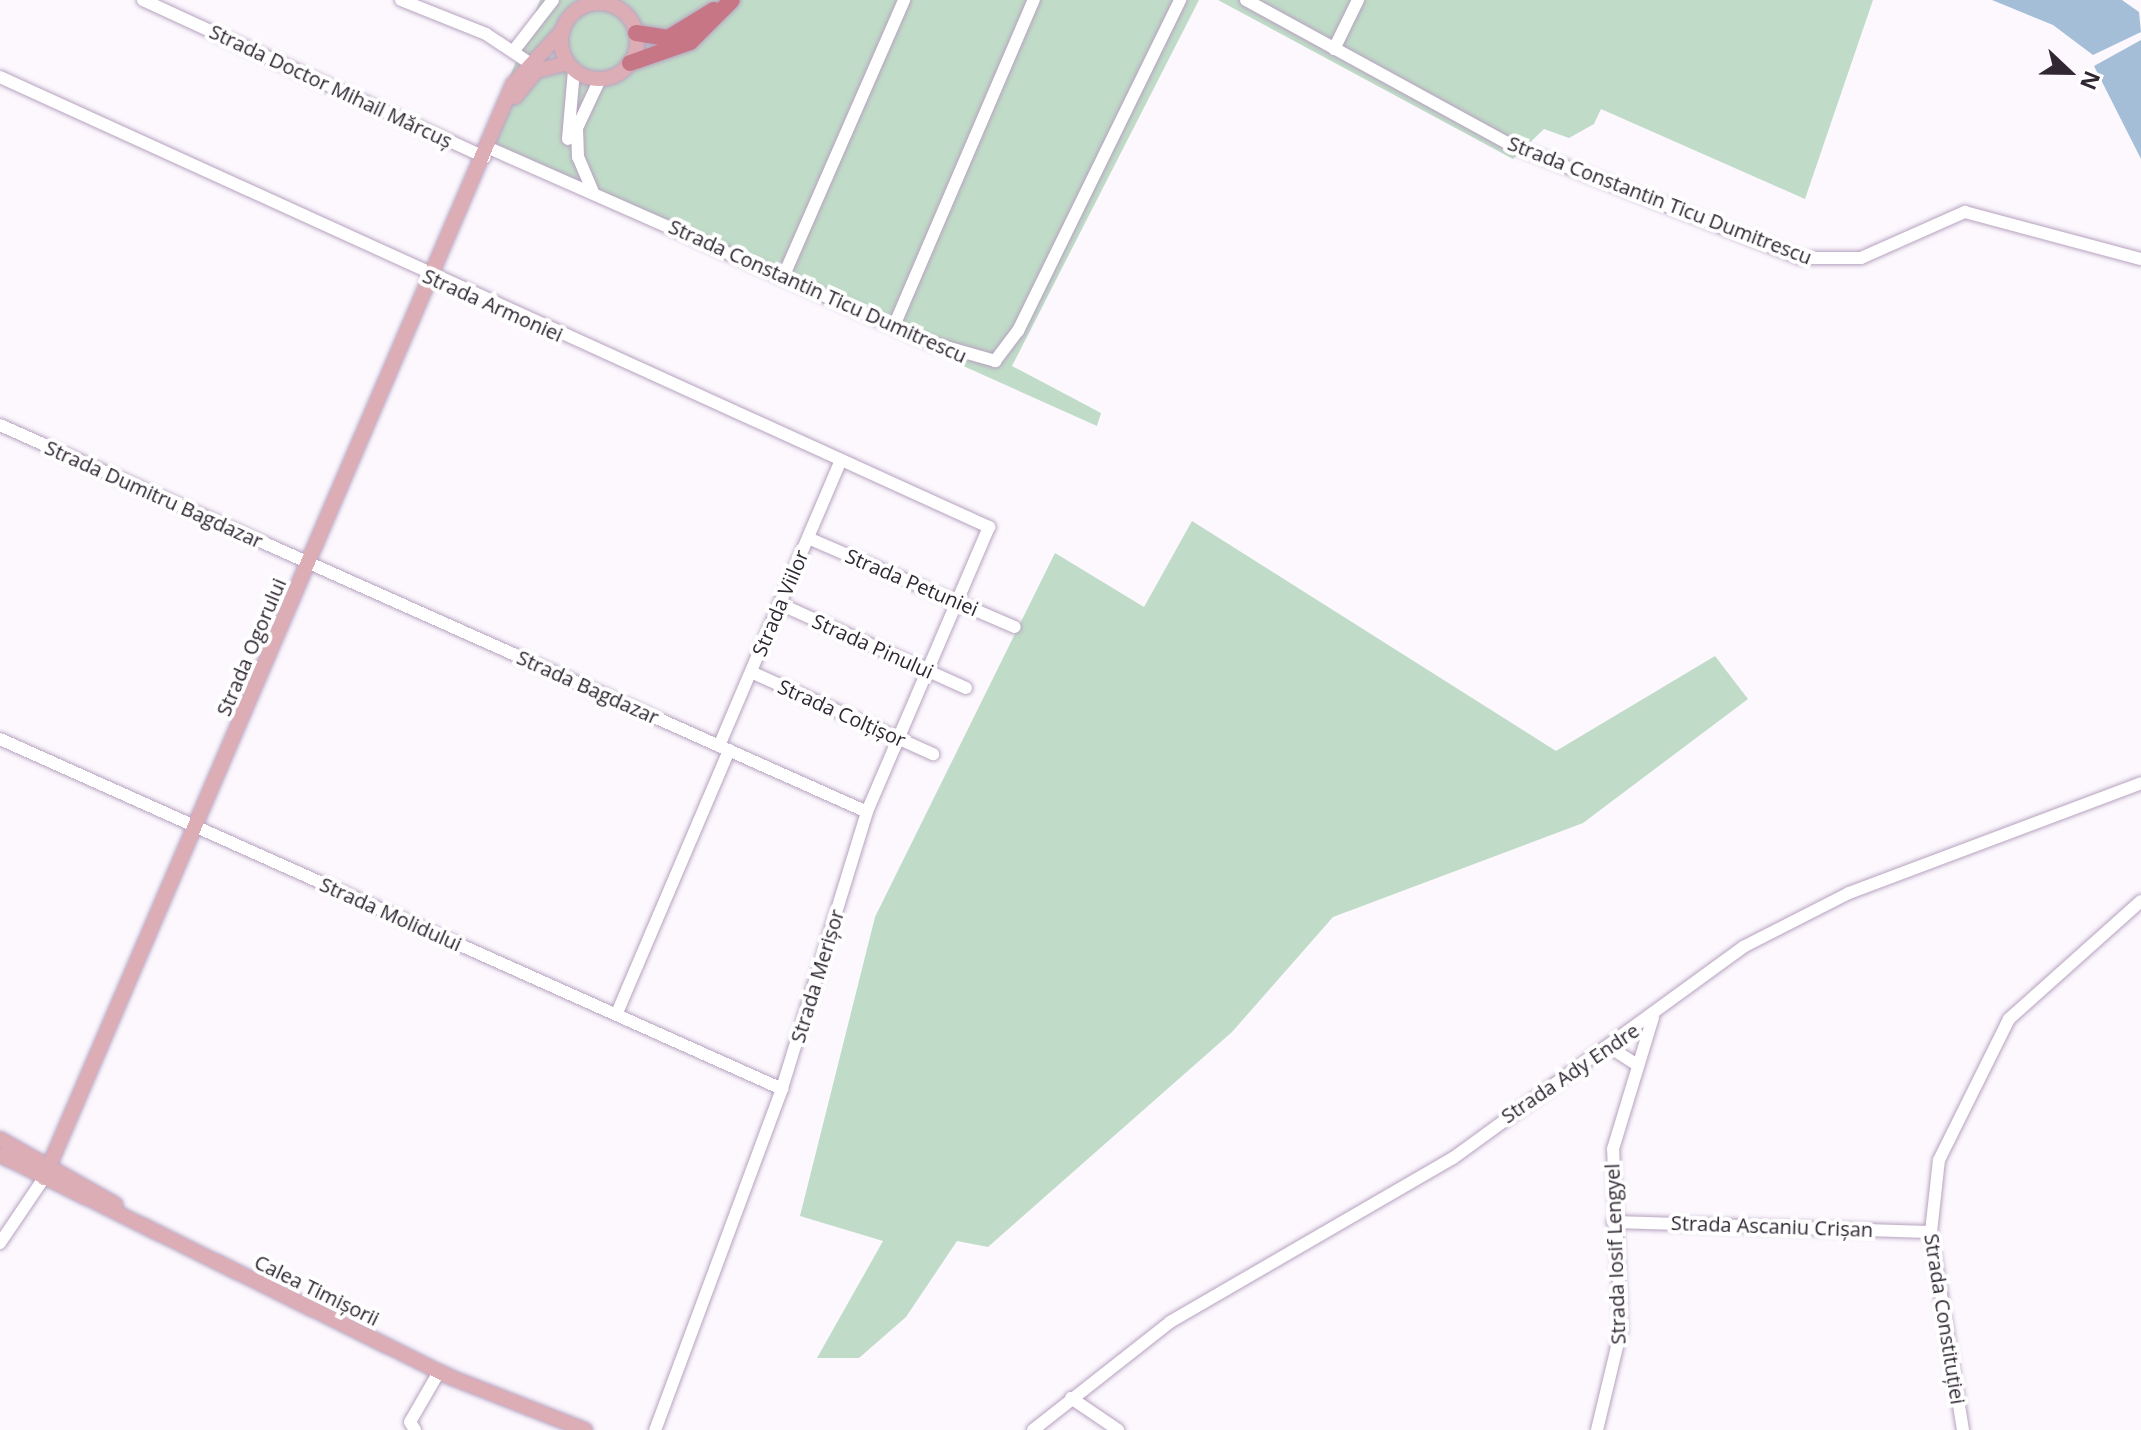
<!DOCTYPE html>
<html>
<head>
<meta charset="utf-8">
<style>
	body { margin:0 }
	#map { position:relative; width:2141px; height:1430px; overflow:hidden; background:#fcf8fe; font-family:"Open Sans",sans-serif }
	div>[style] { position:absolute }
	.green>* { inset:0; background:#c0dcc8 }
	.water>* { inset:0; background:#a5bed8 }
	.roads { filter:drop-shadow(0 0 2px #b7a2bf) drop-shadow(0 0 2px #b7a2bf) }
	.minor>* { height:12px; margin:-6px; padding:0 6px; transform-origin:6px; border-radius:6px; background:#fff }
	.major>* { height:14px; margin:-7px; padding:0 7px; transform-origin:7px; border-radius:7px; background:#ddadb6 }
	.major>.ring { margin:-7px; padding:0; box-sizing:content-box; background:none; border:14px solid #ddadb6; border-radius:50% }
	.highway>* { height:16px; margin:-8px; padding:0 8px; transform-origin:8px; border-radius:8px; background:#c77685 }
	span { translate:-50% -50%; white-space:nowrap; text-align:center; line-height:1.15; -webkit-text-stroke:8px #fff; paint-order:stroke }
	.street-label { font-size:20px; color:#302733 }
	.north { position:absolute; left:2029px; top:32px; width:80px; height:80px; -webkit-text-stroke:6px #fff; paint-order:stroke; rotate:112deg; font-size:22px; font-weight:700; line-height:32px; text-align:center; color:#302733 }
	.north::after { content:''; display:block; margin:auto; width:28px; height:36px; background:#302733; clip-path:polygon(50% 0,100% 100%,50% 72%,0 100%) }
</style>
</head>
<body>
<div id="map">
	<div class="green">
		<i style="clip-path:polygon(540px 0,1199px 0,1012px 366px,1101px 413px,1097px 426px,481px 150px)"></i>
		<i style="clip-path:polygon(1218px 0,1873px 0,1805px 199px,1601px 109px,1594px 124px,1569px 138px,1544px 129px,1513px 159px)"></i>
		<i style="clip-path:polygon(1192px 521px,1556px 751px,1715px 656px,1748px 699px,1583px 823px,1333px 917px,1232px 1032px,988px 1247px,957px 1241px,906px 1317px,859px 1358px,817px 1358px,883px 1241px,800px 1216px,875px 917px,1055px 553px,1144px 607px)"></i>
	</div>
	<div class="water">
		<i style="clip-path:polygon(1992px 0,2122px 0,2139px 12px,2141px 32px,2093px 55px,2053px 25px)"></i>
		<i style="clip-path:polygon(2141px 40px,2141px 159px,2094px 66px)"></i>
	</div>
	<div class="roads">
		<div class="minor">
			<i style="left:143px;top:0;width:376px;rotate:24.7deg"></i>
			<i style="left:401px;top:0;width:92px;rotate:21.8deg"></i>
			<i style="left:486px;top:34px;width:50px;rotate:33.7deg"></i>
			<i style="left:1246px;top:0;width:304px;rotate:28.7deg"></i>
			<i style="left:1513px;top:146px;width:308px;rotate:21.3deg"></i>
			<i style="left:1800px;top:258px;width:61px"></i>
			<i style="left:1861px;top:258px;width:114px;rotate:-23.9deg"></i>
			<i style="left:1965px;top:212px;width:182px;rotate:15deg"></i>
			<i style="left:515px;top:49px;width:62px;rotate:-52.2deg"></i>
			<i style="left:1334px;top:49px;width:55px;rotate:-63.9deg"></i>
			<i style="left:0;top:77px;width:1087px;rotate:24.47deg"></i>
			<i style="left:989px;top:527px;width:310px;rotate:113.2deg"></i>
			<i style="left:867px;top:812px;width:290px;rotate:107.1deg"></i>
			<i style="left:782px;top:1089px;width:364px;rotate:110.4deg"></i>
			<i style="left:568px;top:139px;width:69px;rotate:-85deg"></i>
			<i style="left:489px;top:148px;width:484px;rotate:23.8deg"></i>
			<i style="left:932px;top:343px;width:66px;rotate:15.9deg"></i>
			<i style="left:995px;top:361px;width:38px;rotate:-53deg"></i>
			<i style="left:1018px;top:331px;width:369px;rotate:-63.9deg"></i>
			<i style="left:593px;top:192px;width:38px;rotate:-113deg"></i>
			<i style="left:578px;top:157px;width:29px;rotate:-92deg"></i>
			<i style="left:577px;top:128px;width:54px;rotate:-64.9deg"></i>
			<i style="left:784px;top:275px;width:300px;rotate:-66.4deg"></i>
			<i style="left:894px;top:326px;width:355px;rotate:-66.8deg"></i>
			<i style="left:0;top:425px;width:949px;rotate:24.05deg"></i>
			<i style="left:808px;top:538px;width:225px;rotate:23.3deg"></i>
			<i style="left:780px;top:604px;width:204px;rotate:24.3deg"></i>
			<i style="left:751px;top:672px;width:200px;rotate:24.3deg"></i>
			<i style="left:0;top:739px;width:857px;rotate:24.11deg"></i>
			<i style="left:719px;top:746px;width:311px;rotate:-66.9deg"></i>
			<i style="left:617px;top:1013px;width:286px;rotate:-66.9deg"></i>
			<i style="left:1608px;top:1046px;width:33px;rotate:33deg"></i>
			<i style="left:1613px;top:1222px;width:318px;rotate:1.8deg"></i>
			<i style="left:0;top:1243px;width:78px;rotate:-55.9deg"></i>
			<i style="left:1071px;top:1398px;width:57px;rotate:34.2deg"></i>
			<i style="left:415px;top:1430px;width:9px;rotate:-122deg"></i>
			<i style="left:410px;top:1422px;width:58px;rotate:-59.9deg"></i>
			<i style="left:1033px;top:1430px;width:174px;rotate:-38.2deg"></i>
			<i style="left:1170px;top:1322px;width:327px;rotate:-30.1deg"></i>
			<i style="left:1453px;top:1158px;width:359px;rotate:-36deg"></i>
			<i style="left:1743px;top:947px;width:119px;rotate:-27deg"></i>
			<i style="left:1849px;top:893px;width:312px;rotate:-20.6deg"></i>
			<i style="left:1597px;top:1430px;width:103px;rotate:-76.5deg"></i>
			<i style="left:1621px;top:1330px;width:181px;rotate:-92.5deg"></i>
			<i style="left:1613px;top:1149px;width:138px;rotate:-73.1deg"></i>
			<i style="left:1963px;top:1430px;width:201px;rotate:-99.2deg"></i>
			<i style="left:1931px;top:1232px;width:72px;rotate:-83.7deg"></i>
			<i style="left:1939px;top:1160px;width:157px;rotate:-63.6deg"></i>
			<i style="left:2009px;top:1019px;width:177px;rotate:-41.8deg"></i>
		</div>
		<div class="major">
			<i class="ring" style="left:561px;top:3px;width:62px;height:62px"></i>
			<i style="left:515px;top:97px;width:33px;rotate:-51deg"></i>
			<i style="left:536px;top:71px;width:32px;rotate:-14deg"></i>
			<i style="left:0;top:1139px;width:133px;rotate:29.6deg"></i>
			<i style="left:0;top:1155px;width:502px;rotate:26.26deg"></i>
			<i style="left:450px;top:1377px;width:145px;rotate:21.4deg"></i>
			<i style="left:44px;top:1178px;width:1190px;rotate:-66.8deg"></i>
			<i style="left:513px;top:84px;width:72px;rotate:-47.2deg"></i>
		</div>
		<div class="highway">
			<i style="left:636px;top:33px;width:32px;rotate:9deg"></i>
			<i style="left:668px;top:38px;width:54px;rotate:-31.3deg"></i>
			<i style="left:630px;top:63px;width:64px;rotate:-19.3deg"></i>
			<i style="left:690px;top:42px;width:59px;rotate:-45deg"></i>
		</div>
	</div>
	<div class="street-label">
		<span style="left:331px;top:86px;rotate:25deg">Strada Doctor Mihail Mărcuș</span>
		<span style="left:1660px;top:200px;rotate:21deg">Strada Constantin Ticu Dumitrescu</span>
		<span style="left:818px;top:291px;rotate:24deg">Strada Constantin Ticu Dumitrescu</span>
		<span style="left:493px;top:305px;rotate:24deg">Strada Armoniei</span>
		<span style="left:154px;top:494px;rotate:24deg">Strada Dumitru Bagdazar</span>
		<span style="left:912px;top:582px;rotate:23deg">Strada Petuniei</span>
		<span style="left:780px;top:603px;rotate:-67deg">Strada Viilor</span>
		<span style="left:873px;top:646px;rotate:24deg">Strada Pinului</span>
		<span style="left:251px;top:647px;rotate:-67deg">Strada Ogorului</span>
		<span style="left:588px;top:687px;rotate:24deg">Strada Bagdazar</span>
		<span style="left:842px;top:713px;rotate:24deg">Strada Colțișor</span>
		<span style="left:391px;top:914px;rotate:24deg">Strada Molidului</span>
		<span style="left:817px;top:976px;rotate:-73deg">Strada Merișor</span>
		<span style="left:1570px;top:1073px;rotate:-34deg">Strada Ady Endre</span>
		<span style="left:1772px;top:1226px;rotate:2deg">Strada Ascaniu Crișan</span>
		<span style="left:1615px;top:1254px;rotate:-92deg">Strada Iosif Lengyel</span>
		<span style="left:317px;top:1290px;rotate:26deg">Calea Timișorii</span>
		<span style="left:1945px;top:1319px;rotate:81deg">Strada Constituției</span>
	</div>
	<div class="north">N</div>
</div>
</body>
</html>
